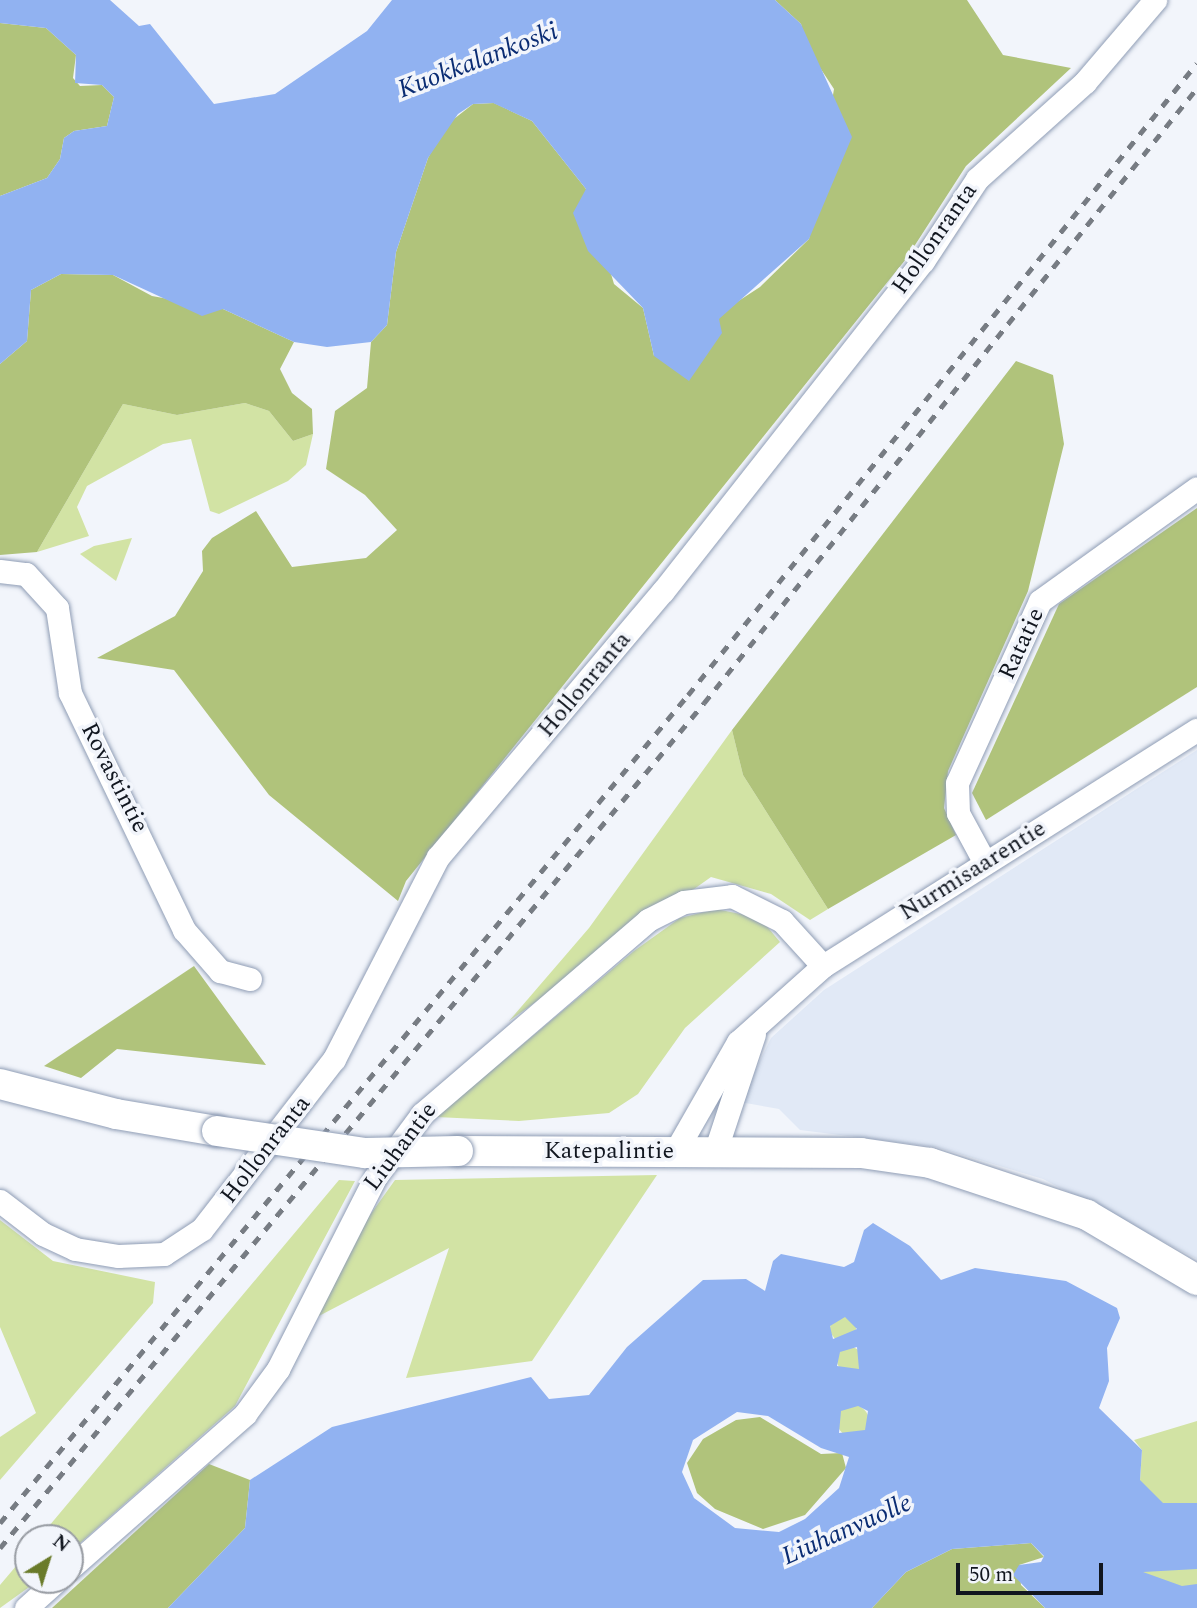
<!DOCTYPE html>
<html>
<head>
<meta charset="utf-8">
<style>
	body { margin:0 }
	#map { position:relative; width:1197px; height:1608px; overflow:hidden; background:#f2f5fb; font-family:Spectral,serif }
	div>[style] { position:absolute }
	.built>* { inset:0; background:#e1e9f6 }
	.green>* { inset:0; background:#d2e3a4 }
	.round { border-radius:50% }
	.forest>* { inset:0; background:#b0c37b }
	.water>* { inset:0; background:#91b2f1 }
	.roads { filter:drop-shadow(0 0 2px #8f9db5) drop-shadow(0 0 2px #8f9db5) }
	.minor>* { height:23px; margin:-11.5px; padding:0 11.5px; transform-origin:11.5px; border-radius:11.5px; background:#fff }
	.tertiary>* { height:30px; margin:-15px; padding:0 15px; transform-origin:15px; border-radius:15px; background:#fff }
	.rail>* { height:5px; margin-top:-2.5px; transform-origin:0; background:repeating-linear-gradient(90deg,#777c83 0 9px,transparent 0 18px) }
	.bridges { filter:drop-shadow(0 0 2px #8f9db5) drop-shadow(0 0 2px #8f9db5) }
	.tertiary-bridge>* { height:30px; margin:-15px; padding:0 15px; transform-origin:15px; border-radius:15px; background:#fff }
	span { translate:-50% -50%; white-space:nowrap; text-align:center; line-height:1.15; -webkit-text-stroke:7px #f2f5fb; paint-order:stroke }
	.street-label { font-size:24px; color:#11161f }
	.water-label { font-size:26px; color:#0a2c73; font-style:italic }
	.north { position:absolute; left:14px; top:1524px; width:70px; height:70px; box-sizing:border-box; background:#f2f5fb; border:2px solid #989ca3; border-radius:50%; rotate:38deg; font-size:19px; font-weight:700; line-height:28px; text-align:center; color:#11161f }
	.north::after { content:''; display:block; margin:auto; width:24px; height:32px; background:#6a7b2a; clip-path:polygon(50% 0,100% 100%,50% 72%,0 100%) }
	.scale { position:absolute; left:956px; top:1563px; width:147px; height:32px; box-sizing:border-box; border:4px solid #11161f; border-top:0; padding-left:9px; font-size:21px; line-height:24px; white-space:nowrap; color:#11161f; -webkit-text-stroke:5px #f2f5fb; paint-order:stroke }
</style>
</head>
<body>
<div id="map">
	<div class="built">
		<i style="clip-path:polygon(1197px 750px,1197px 1259px,1043px 1179px,936px 1147px,800px 1130px,779px 1109px,740px 1102px,771px 1038px,824px 990px)"></i>
	</div>
	<div class="green">
		<i style="clip-path:polygon(245px 403px,269px 411px,293px 441px,313px 434px,306px 465px,288px 481px,219px 514px,210px 511px,191px 439px,163px 444px,87px 486px,77px 507px,89px 536px,37px 552px,123px 404px,177px 415px)"></i>
		<i style="clip-path:polygon(132px 538px,116px 581px,80px 554px,94px 546px)"></i>
		<i style="clip-path:polygon(732px 730px,743px 775px,828px 909px,810px 920px,771px 894px,711px 877px,509px 1021px,589px 928px)"></i>
		<i style="clip-path:polygon(716px 909px,760px 918px,780px 942px,685px 1028px,638px 1094px,609px 1113px,519px 1121px,436px 1117px,634px 951px,680px 918px)"></i>
		<i style="clip-path:polygon(657px 1175px,532px 1361px,406px 1378px,449px 1248px,317px 1317px,365px 1222px,395px 1180px)"></i>
		<i style="clip-path:polygon(339px 1180px,355px 1181px,235px 1406px,70px 1552px,70px 1538px,39px 1538px)"></i>
		<i style="clip-path:polygon(0 1220px,53px 1261px,155px 1282px,153px 1303px,0 1480px,0 1437px,36px 1413px,0 1327px)"></i>
		<i class="round" style="left:830px;top:1315px;width:26px;height:26px"></i>
		<i class="round" style="left:837px;top:1347px;width:26px;height:26px"></i>
		<i class="round" style="left:837px;top:1405px;width:32px;height:32px"></i>
		<i style="clip-path:polygon(1197px 1421px,1197px 1608px,1120px 1565px,1140px 1480px,1142px 1450px,1134px 1440px)"></i>
		<i style="clip-path:polygon(28px 1552px,28px 1580px,39px 1580px,0 1608px,0 1585px)"></i>
	</div>
	<div class="forest">
		<i style="clip-path:polygon(775px 0,967px 0,1003px 55px,1071px 68px,966px 166px,906px 259px,406px 881px,398px 901px,269px 795px,174px 670px,97px 658px,175px 616px,203px 571px,202px 551px,212px 538px,256px 511px,292px 567px,366px 558px,397px 530px,365px 495px,326px 469px,335px 411px,367px 388px,371px 342px,387px 325px,396px 252px,428px 158px,445px 126px,473px 104px,494px 103px,532px 121px,586px 189px,614px 284px,643px 308px,654px 356px,760px 287px,809px 239px,834px 89px,807px 48px,801px 24px)"></i>
		<i style="clip-path:polygon(0 23px,46px 28px,76px 55px,73px 78px,80px 86px,102px 85px,114px 97px,107px 126px,74px 131px,64px 138px,60px 159px,47px 178px,0 196px)"></i>
		<i style="clip-path:polygon(61px 274px,113px 275px,152px 296px,223px 309px,294px 342px,280px 369px,292px 393px,312px 409px,313px 434px,293px 441px,269px 411px,245px 403px,177px 415px,123px 404px,37px 552px,0 555px,0 364px,27px 341px,31px 290px)"></i>
		<i style="clip-path:polygon(1016px 361px,1053px 375px,1064px 444px,1028px 591px,948px 771px,944px 808px,956px 835px,828px 909px,743px 775px,732px 730px)"></i>
		<i style="clip-path:polygon(1197px 508px,1197px 687px,986px 820px,972px 793px,1059px 604px)"></i>
		<i style="clip-path:polygon(194px 966px,266px 1065px,117px 1049px,81px 1078px,44px 1066px)"></i>
		<i style="clip-path:polygon(760px 1417px,821px 1454px,842px 1453px,846px 1468px,805px 1515px,763px 1529px,715px 1509px,697px 1493px,687px 1463px,703px 1439px,736px 1420px)"></i>
		<i style="clip-path:polygon(209px 1464px,250px 1480px,245px 1528px,168px 1608px,52px 1608px)"></i>
		<i style="clip-path:polygon(1031px 1543px,1044px 1557px,1019px 1565px,1021px 1585px,1045px 1608px,872px 1608px,906px 1572px,952px 1549px)"></i>
	</div>
	<div class="water">
		<i style="clip-path:polygon(0 0,110px 0,139px 26px,150px 24px,214px 104px,275px 94px,367px 31px,392px 0,775px 0,801px 24px,852px 137px,809px 239px,719px 319px,722px 333px,689px 381px,654px 356px,643px 308px,588px 251px,573px 213px,586px 189px,532px 121px,493px 103px,473px 104px,458px 114px,428px 158px,396px 252px,387px 325px,371px 342px,327px 347px,294px 342px,223px 309px,202px 316px,113px 275px,61px 274px,31px 290px,27px 341px,0 364px,0 196px,47px 178px,60px 159px,64px 138px,74px 131px,107px 126px,114px 97px,102px 85px,75px 83px,76px 55px,46px 28px,0 23px)"></i>
		<i style="clip-path:polygon(evenodd,873px 1223px,910px 1246px,941px 1280px,975px 1268px,1066px 1281px,1117px 1308px,1120px 1318px,1107px 1348px,1109px 1381px,1099px 1408px,1142px 1450px,1140px 1480px,1163px 1503px,1197px 1503px,1197px 1569px,1143px 1572px,1182px 1586px,1197px 1584px,1197px 1608px,1045px 1608px,1013px 1575px,1019px 1565px,1041px 1562px,1044px 1556px,1031px 1543px,952px 1549px,906px 1572px,872px 1608px,168px 1608px,245px 1528px,250px 1480px,332px 1427px,531px 1377px,549px 1399px,589px 1395px,627px 1347px,703px 1280px,746px 1279px,765px 1291px,773px 1261px,781px 1254px,844px 1267px,854px 1262px,864px 1230px,873px 1223px,845px 1317px,857px 1329px,833px 1339px,830px 1326px,845px 1317px,873px 1223px,857px 1347px,859px 1369px,837px 1366px,840px 1352px,857px 1347px,873px 1223px,858px 1406px,868px 1411px,865px 1430px,839px 1433px,841px 1411px,858px 1406px,873px 1223px,737px 1412px,768px 1416px,821px 1448px,849px 1457px,839px 1488px,805px 1519px,779px 1532px,735px 1528px,694px 1498px,682px 1472px,693px 1440px,737px 1412px)"></i>
	</div>
	<div class="roads">
		<div class="minor">
			<i style="left:0;top:571px;width:26px;rotate:7deg"></i>
			<i style="left:26px;top:574px;width:46px;rotate:47.6deg"></i>
			<i style="left:57px;top:608px;width:86px;rotate:81.3deg"></i>
			<i style="left:70px;top:693px;width:263px;rotate:64.3deg"></i>
			<i style="left:184px;top:930px;width:55px;rotate:48.7deg"></i>
			<i style="left:220px;top:971px;width:31px;rotate:15deg"></i>
			<i style="left:985px;top:863px;width:57px;rotate:-118.4deg"></i>
			<i style="left:958px;top:813px;width:30px;rotate:-92deg"></i>
			<i style="left:957px;top:783px;width:200px;rotate:-65.5deg"></i>
			<i style="left:1040px;top:601px;width:193px;rotate:-35.7deg"></i>
			<i style="left:675px;top:1152px;width:127px;rotate:-60.2deg"></i>
			<i style="left:738px;top:1042px;width:114px;rotate:-41.8deg"></i>
			<i style="left:823px;top:966px;width:442px;rotate:-32.3deg"></i>
			<i style="left:715px;top:1152px;width:124px;rotate:-71.7deg"></i>
			<i style="left:0;top:1201px;width:54px;rotate:37.5deg"></i>
			<i style="left:43px;top:1234px;width:35px;rotate:25deg"></i>
			<i style="left:75px;top:1249px;width:44px;rotate:9.2deg"></i>
			<i style="left:118px;top:1256px;width:46px;rotate:-2.5deg"></i>
			<i style="left:164px;top:1254px;width:45px;rotate:-33.3deg"></i>
			<i style="left:202px;top:1229px;width:215px;rotate:-52.2deg"></i>
			<i style="left:334px;top:1059px;width:227px;rotate:-62.8deg"></i>
			<i style="left:438px;top:857px;width:348px;rotate:-49.8deg"></i>
			<i style="left:663px;top:591px;width:420px;rotate:-51.8deg"></i>
			<i style="left:923px;top:261px;width:98px;rotate:-56.6deg"></i>
			<i style="left:977px;top:179px;width:145px;rotate:-41.9deg"></i>
			<i style="left:1085px;top:82px;width:108px;rotate:-49.5deg"></i>
			<i style="left:70px;top:1568px;width:233px;rotate:-41.3deg"></i>
			<i style="left:245px;top:1414px;width:56px;rotate:-53.7deg"></i>
			<i style="left:278px;top:1369px;width:216px;rotate:-63.1deg"></i>
			<i style="left:376px;top:1176px;width:77px;rotate:-53.4deg"></i>
			<i style="left:422px;top:1114px;width:298px;rotate:-40.6deg"></i>
			<i style="left:648px;top:920px;width:40px;rotate:-26.6deg"></i>
			<i style="left:684px;top:902px;width:48px;rotate:-7.1deg"></i>
			<i style="left:732px;top:896px;width:56px;rotate:26.6deg"></i>
			<i style="left:782px;top:921px;width:61px;rotate:47.7deg"></i>
			<i style="left:26px;top:1608px;width:42px;rotate:-42.1deg"></i>
		</div>
		<div class="tertiary">
			<i style="left:0;top:1084px;width:120px;rotate:14.5deg"></i>
			<i style="left:116px;top:1114px;width:102px;rotate:9.6deg"></i>
			<i style="left:458px;top:1151px;width:403px;rotate:0.3deg"></i>
			<i style="left:861px;top:1153px;width:70px;rotate:8.2deg"></i>
			<i style="left:930px;top:1163px;width:165px;rotate:18.3deg"></i>
			<i style="left:1087px;top:1215px;width:128px;rotate:30.6deg"></i>
		</div>
	</div>
	<div class="rail">
		<i style="left:0;top:1523px;width:1077px;rotate:-50.28deg"></i>
		<i style="left:688px;top:695px;width:811px;rotate:-51.15deg"></i>
		<i style="left:0;top:1548px;width:1100px;rotate:-50.2deg"></i>
		<i style="left:704px;top:703px;width:788px;rotate:-51.28deg"></i>
	</div>
	<div class="bridges">
		<div class="tertiary-bridge">
			<i style="left:217px;top:1131px;width:150px;rotate:8.5deg"></i>
			<i style="left:365px;top:1153px;width:93px;rotate:-1.2deg"></i>
		</div>
	</div>
	<div class="street-label">
		<span style="left:935px;top:239px;rotate:-55deg">Hollonranta</span>
		<span style="left:1022px;top:644px;rotate:-65deg">Ratatie</span>
		<span style="left:585px;top:685px;rotate:-50deg">Hollonranta</span>
		<span style="left:114px;top:778px;rotate:63deg">Rovastintie</span>
		<span style="left:973px;top:871px;rotate:-32deg">Nurmisaarentie</span>
		<span style="left:401px;top:1147px;rotate:-53deg">Liuhantie</span>
		<span style="left:266px;top:1150px;rotate:-52deg">Hollonranta</span>
		<span style="left:609px;top:1152px">Katepalintie</span>
	</div>
	<div class="water-label">
		<span style="left:478px;top:61px;rotate:-21deg">Kuokkalankoski</span>
		<span style="left:847px;top:1530px;rotate:-24deg">Liuhanvuolle</span>
	</div>
	<div class="north">N</div>
	<div class="scale">50 m</div>
</div>
</body>
</html>
